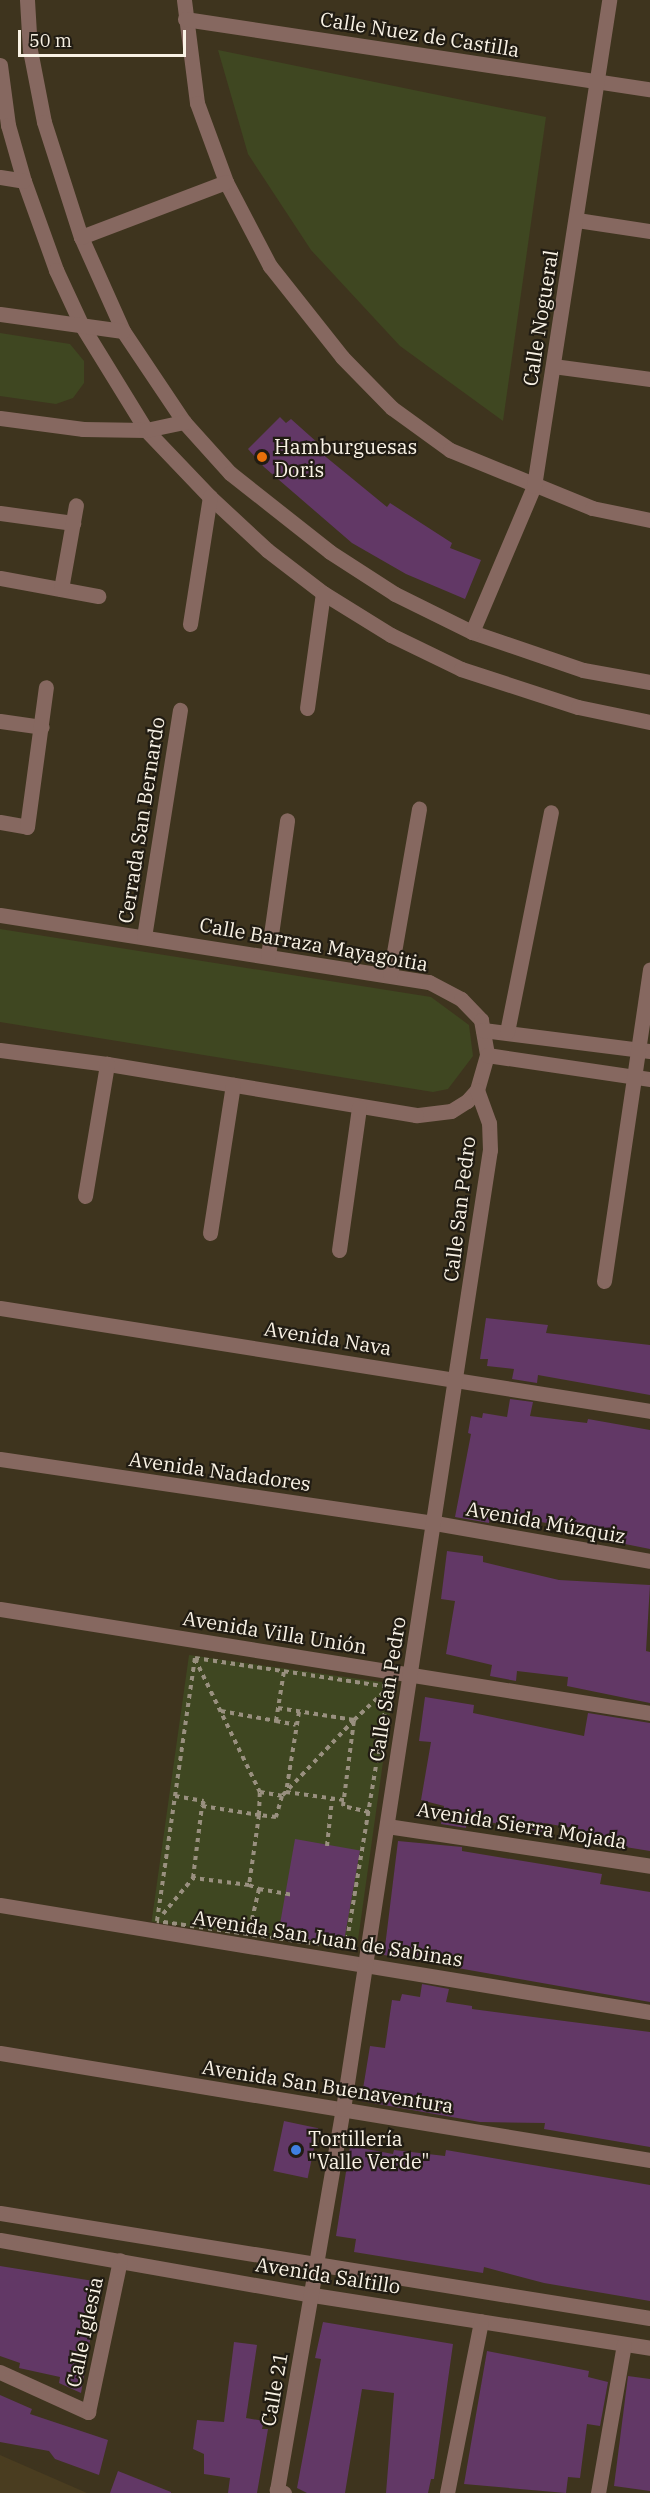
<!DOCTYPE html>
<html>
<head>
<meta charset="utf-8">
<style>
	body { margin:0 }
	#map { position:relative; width:650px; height:2493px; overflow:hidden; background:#3e341e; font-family:"IBM Plex Serif",serif }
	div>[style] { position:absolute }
	.built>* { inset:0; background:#4a3d20 }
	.green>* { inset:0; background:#3f4721; transform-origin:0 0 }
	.building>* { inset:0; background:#623866; transform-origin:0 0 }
	.path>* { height:4px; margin-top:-2px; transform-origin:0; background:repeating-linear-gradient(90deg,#99907f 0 4.5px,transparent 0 9px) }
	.minor>* { height:15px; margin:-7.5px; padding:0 7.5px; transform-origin:7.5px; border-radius:7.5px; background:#866860 }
	.dots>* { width:16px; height:16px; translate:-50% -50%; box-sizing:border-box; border:3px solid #211c13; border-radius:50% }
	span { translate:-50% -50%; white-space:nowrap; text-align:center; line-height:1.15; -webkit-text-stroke:4.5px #211c13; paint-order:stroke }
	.street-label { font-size:20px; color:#f9f2e5 }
	.poi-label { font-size:20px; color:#f9f2e5 }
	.left { translate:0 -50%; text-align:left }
	.scale { position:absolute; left:18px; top:30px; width:168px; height:27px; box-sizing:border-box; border:3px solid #f9f2e5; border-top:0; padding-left:8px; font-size:18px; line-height:21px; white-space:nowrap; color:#f9f2e5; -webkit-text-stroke:4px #211c13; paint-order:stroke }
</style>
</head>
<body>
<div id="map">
	<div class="built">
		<i style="clip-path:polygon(0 2455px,87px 2493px,0 2493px)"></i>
	</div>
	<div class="green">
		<i style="clip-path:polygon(218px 50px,546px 117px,503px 421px,400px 346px,311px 250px,248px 154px)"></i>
		<i style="clip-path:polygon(0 333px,70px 344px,84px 361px,84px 383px,73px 398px,56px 404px,0 396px)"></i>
		<i style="clip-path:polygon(0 929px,431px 997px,469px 1025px,473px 1056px,448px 1089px,433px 1092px,0 1022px)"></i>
		<i style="left:189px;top:1655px;width:207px;height:269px;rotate:8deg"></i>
	</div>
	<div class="building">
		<i style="clip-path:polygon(280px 417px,286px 423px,291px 419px,319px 444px,315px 448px,387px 507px,390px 503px,452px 543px,450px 548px,481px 560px,465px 599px,406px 574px,352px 543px,264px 467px,248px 449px)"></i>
		<i style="clip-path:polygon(486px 1318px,548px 1325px,546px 1333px,650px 1345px,650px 1395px,538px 1375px,537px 1383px,512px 1379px,514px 1369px,487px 1366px,488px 1359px,480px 1359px)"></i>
		<i style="clip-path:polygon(510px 1399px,533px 1402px,530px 1416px,587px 1423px,588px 1419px,650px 1430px,650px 1549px,615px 1542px,616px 1534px,490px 1514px,489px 1523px,455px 1517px,471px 1434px,468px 1433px,471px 1416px,482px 1418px,483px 1413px,507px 1417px)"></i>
		<i style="clip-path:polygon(447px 1551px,483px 1556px,483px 1562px,559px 1580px,650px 1585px,646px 1651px,650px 1652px,650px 1703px,567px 1686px,568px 1677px,517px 1671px,516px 1681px,490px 1676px,492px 1665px,446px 1654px,455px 1601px,441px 1599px)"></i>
		<i style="clip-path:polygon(425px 1697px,474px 1705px,473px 1713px,584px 1736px,588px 1713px,650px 1723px,650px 1851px,582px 1840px,583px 1830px,544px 1823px,542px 1832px,467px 1818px,466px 1828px,441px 1824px,444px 1806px,421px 1800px,431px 1742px,419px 1741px)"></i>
		<i style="left:295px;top:1839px;width:66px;height:97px;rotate:10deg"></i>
		<i style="clip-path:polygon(398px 1841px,462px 1847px,462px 1851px,602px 1874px,600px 1884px,650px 1892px,650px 2002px,384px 1955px)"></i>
		<i style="clip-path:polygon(422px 1984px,449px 1989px,446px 2002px,472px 2006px,472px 2009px,650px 2032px,650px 2147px,544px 2129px,545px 2123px,480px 2122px,361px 2101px,370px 2046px,385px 2048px,392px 2000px,400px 2001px,402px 1994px,420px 1997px)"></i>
		<i style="left:284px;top:2121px;width:35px;height:51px;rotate:12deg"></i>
		<i style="clip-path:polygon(350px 2146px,393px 2154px,394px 2150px,445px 2156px,446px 2150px,650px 2185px,650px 2301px,544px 2283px,484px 2267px,483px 2273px,354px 2252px,356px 2239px,336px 2236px)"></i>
		<i style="clip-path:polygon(0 2266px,100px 2282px,81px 2393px,59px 2383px,60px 2377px,19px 2368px,20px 2363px,0 2356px)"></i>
		<i style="clip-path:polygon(323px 2322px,453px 2344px,434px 2479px,431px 2479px,428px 2493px,386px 2493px,394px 2393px,362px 2389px,345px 2493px,307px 2493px,297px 2488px,321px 2359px,315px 2358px)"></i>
		<i style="clip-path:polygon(234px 2342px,257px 2345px,246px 2418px,264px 2421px,262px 2429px,268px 2429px,257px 2493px,228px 2493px,230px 2478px,204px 2474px,204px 2454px,193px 2449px,197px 2420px,224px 2422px)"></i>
		<i style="clip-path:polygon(487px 2351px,589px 2371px,588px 2377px,608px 2382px,600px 2426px,587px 2424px,580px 2478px,568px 2477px,566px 2493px,464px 2484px)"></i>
		<i style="clip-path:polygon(628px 2376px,650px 2379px,650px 2491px,614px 2486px)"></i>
		<i style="clip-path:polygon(0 2395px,32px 2409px,30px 2414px,108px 2440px,99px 2475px,55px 2459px,49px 2451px,0 2442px)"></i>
		<i style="clip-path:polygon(118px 2471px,171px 2492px,171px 2493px,110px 2493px)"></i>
	</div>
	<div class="path">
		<i style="left:195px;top:1658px;width:196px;rotate:8.5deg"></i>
		<i style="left:389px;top:1687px;width:265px;rotate:99.4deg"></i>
		<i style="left:346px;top:1948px;width:191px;rotate:-171.9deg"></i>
		<i style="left:157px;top:1921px;width:266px;rotate:-81.8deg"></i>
		<i style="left:195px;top:1659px;width:148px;rotate:64deg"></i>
		<i style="left:260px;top:1792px;width:22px;rotate:10deg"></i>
		<i style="left:282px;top:1796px;width:22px;rotate:106deg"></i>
		<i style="left:276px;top:1817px;width:17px;rotate:-173deg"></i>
		<i style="left:259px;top:1815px;width:23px;rotate:-88deg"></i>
		<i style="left:278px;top:1708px;width:77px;rotate:9deg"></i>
		<i style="left:354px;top:1720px;width:105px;rotate:133.5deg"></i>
		<i style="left:221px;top:1711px;width:56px;rotate:10.3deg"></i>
		<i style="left:276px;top:1721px;width:51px;rotate:-80.9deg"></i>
		<i style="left:299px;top:1712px;width:81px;rotate:99.2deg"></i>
		<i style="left:286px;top:1792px;width:59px;rotate:7.9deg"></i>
		<i style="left:276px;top:1721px;width:20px;rotate:11deg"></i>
		<i style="left:175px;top:1796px;width:29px;rotate:10deg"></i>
		<i style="left:204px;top:1801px;width:5px;rotate:112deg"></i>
		<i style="left:369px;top:1812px;width:27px;rotate:-167deg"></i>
		<i style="left:343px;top:1806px;width:87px;rotate:-82.7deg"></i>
		<i style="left:354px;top:1720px;width:44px;rotate:-43.2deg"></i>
		<i style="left:327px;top:1846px;width:47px;rotate:-83.9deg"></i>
		<i style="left:249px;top:1885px;width:11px;rotate:22deg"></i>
		<i style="left:259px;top:1889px;width:40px;rotate:103deg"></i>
		<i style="left:259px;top:1889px;width:34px;rotate:10deg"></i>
		<i style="left:163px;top:1914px;width:47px;rotate:-50.2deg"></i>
		<i style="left:193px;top:1878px;width:73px;rotate:-82.9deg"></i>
		<i style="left:202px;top:1806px;width:58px;rotate:9deg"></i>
		<i style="left:259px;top:1815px;width:71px;rotate:98.1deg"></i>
		<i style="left:249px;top:1885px;width:56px;rotate:-172.9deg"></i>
	</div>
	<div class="minor">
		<i style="left:27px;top:0;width:50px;rotate:86.6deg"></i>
		<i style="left:30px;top:50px;width:73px;rotate:79deg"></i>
		<i style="left:44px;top:122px;width:121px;rotate:72.2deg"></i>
		<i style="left:81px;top:237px;width:103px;rotate:65.9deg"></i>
		<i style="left:123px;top:331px;width:110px;rotate:56.2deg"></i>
		<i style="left:184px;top:422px;width:69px;rotate:48deg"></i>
		<i style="left:230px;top:473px;width:127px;rotate:38.3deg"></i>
		<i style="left:330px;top:552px;width:77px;rotate:32.9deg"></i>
		<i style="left:395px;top:594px;width:86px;rotate:26.3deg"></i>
		<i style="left:472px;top:632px;width:117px;rotate:18.9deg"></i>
		<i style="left:583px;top:670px;width:68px;rotate:10.2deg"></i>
		<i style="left:184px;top:0;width:104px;rotate:82.8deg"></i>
		<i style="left:197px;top:103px;width:84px;rotate:69.8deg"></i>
		<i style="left:226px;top:182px;width:95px;rotate:62.4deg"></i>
		<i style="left:270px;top:266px;width:116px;rotate:51.6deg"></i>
		<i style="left:342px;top:357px;width:71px;rotate:45.6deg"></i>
		<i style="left:392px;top:408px;width:72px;rotate:35.9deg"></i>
		<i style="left:450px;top:450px;width:153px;rotate:22.2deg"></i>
		<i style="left:592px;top:508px;width:59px;rotate:11.7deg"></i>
		<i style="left:185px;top:19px;width:470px;rotate:8.6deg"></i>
		<i style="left:0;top:65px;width:61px;rotate:82.4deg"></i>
		<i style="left:8px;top:125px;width:58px;rotate:74.1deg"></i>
		<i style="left:24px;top:181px;width:95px;rotate:70.2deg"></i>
		<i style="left:56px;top:270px;width:62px;rotate:65.1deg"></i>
		<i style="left:82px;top:326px;width:122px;rotate:58.4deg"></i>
		<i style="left:146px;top:430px;width:93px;rotate:46.3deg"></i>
		<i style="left:210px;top:497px;width:78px;rotate:42.9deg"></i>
		<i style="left:267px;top:550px;width:71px;rotate:37.5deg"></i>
		<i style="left:323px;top:593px;width:80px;rotate:31.7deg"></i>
		<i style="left:391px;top:635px;width:78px;rotate:25.9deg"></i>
		<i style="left:461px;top:669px;width:123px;rotate:18deg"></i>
		<i style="left:578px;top:707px;width:74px;rotate:11.8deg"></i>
		<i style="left:0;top:177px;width:24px;rotate:9deg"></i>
		<i style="left:577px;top:220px;width:74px;rotate:8.6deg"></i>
		<i style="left:81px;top:237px;width:155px;rotate:-20.8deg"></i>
		<i style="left:0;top:314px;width:124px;rotate:7.9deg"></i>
		<i style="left:553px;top:366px;width:98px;rotate:7.6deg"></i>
		<i style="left:0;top:418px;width:84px;rotate:7.5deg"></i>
		<i style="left:83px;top:429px;width:63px;rotate:0.9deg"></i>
		<i style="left:146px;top:430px;width:39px;rotate:-12deg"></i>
		<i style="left:0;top:513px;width:74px;rotate:7.8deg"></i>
		<i style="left:0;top:578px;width:100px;rotate:10.4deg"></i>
		<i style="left:61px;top:589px;width:85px;rotate:-79.9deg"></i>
		<i style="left:190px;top:624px;width:129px;rotate:-81.1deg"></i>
		<i style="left:472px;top:632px;width:159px;rotate:-67deg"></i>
		<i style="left:534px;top:486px;width:492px;rotate:-81.2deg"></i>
		<i style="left:307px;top:708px;width:116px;rotate:-82.1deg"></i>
		<i style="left:0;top:721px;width:42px;rotate:8.1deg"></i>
		<i style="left:0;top:822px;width:27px;rotate:10deg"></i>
		<i style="left:27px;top:827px;width:141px;rotate:-82.3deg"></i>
		<i style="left:0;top:915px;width:434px;rotate:8.9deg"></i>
		<i style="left:429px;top:982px;width:36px;rotate:28deg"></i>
		<i style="left:461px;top:999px;width:29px;rotate:46deg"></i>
		<i style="left:481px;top:1020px;width:36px;rotate:80deg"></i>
		<i style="left:487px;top:1055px;width:36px;rotate:106deg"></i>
		<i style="left:477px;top:1090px;width:15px;rotate:132deg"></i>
		<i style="left:467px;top:1101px;width:19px;rotate:148deg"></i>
		<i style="left:451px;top:1111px;width:35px;rotate:173deg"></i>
		<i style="left:416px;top:1115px;width:313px;rotate:-170.6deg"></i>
		<i style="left:107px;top:1064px;width:108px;rotate:-172.5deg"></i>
		<i style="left:144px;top:937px;width:230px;rotate:-81deg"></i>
		<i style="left:268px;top:956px;width:137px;rotate:-82deg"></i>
		<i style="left:390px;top:975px;width:169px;rotate:-80.1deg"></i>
		<i style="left:483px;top:1030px;width:168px;rotate:7.2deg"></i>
		<i style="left:507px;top:1032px;width:224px;rotate:-78.7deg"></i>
		<i style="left:487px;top:1055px;width:165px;rotate:8.4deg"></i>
		<i style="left:85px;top:1196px;width:134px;rotate:-80.5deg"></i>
		<i style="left:210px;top:1233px;width:150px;rotate:-81.2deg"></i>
		<i style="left:339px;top:1250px;width:144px;rotate:-82deg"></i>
		<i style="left:604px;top:1281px;width:315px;rotate:-81.6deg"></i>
		<i style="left:0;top:1308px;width:658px;rotate:9deg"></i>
		<i style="left:0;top:1459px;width:440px;rotate:8.4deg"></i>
		<i style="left:435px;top:1523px;width:218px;rotate:10deg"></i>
		<i style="left:0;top:1609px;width:658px;rotate:9.09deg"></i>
		<i style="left:387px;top:1826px;width:266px;rotate:8.6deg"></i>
		<i style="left:0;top:1905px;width:659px;rotate:9.35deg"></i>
		<i style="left:0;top:2053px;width:659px;rotate:9.35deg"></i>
		<i style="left:0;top:2213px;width:658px;rotate:9.18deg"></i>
		<i style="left:0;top:2240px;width:318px;rotate:10deg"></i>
		<i style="left:313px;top:2295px;width:341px;rotate:8.9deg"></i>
		<i style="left:0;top:2372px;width:97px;rotate:24.4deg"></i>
		<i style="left:88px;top:2412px;width:155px;rotate:-78.1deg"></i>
		<i style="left:284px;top:2493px;width:8px;rotate:-157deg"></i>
		<i style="left:277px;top:2490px;width:387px;rotate:-80.2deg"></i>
		<i style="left:343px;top:2109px;width:970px;rotate:-81.29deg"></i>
		<i style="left:490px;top:1150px;width:27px;rotate:-92deg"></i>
		<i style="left:489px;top:1123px;width:35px;rotate:-110deg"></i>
		<i style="left:447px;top:2493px;width:175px;rotate:-78.8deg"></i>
		<i style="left:598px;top:2493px;width:151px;rotate:-80.1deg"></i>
	</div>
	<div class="dots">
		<i style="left:262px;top:457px;background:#e8710a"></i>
		<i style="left:296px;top:2150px;background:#3f7fe0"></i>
	</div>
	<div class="street-label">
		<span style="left:420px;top:34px;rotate:9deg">Calle Nuez de Castilla</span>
		<span style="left:540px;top:318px;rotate:-81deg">Calle Nogueral</span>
		<span style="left:141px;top:820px;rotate:-81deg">Cerrada San Bernardo</span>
		<span style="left:314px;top:944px;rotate:10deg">Calle Barraza Mayagoitia</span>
		<span style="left:459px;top:1209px;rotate:-83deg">Calle San Pedro</span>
		<span style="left:328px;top:1338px;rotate:9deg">Avenida Nava</span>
		<span style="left:220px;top:1471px;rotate:8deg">Avenida Nadadores</span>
		<span style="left:546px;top:1522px;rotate:10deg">Avenida Múzquiz</span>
		<span style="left:275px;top:1632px;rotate:9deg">Avenida Villa Unión</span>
		<span style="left:387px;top:1689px;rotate:-81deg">Calle San Pedro</span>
		<span style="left:522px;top:1825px;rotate:9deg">Avenida Sierra Mojada</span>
		<span style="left:328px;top:1938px;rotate:9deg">Avenida San Juan de Sabinas</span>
		<span style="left:328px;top:2086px;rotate:9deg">Avenida San Buenaventura</span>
		<span style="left:328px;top:2275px;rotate:9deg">Avenida Saltillo</span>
		<span style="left:84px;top:2332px;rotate:-78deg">Calle Iglesia</span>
		<span style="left:274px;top:2389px;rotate:-80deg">Calle 21</span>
	</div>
	<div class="poi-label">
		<span class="left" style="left:274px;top:458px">Hamburguesas<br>Doris</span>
		<span class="left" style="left:308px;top:2150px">Tortillería<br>"Valle Verde"</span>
	</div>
	<div class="scale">50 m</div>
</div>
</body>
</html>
